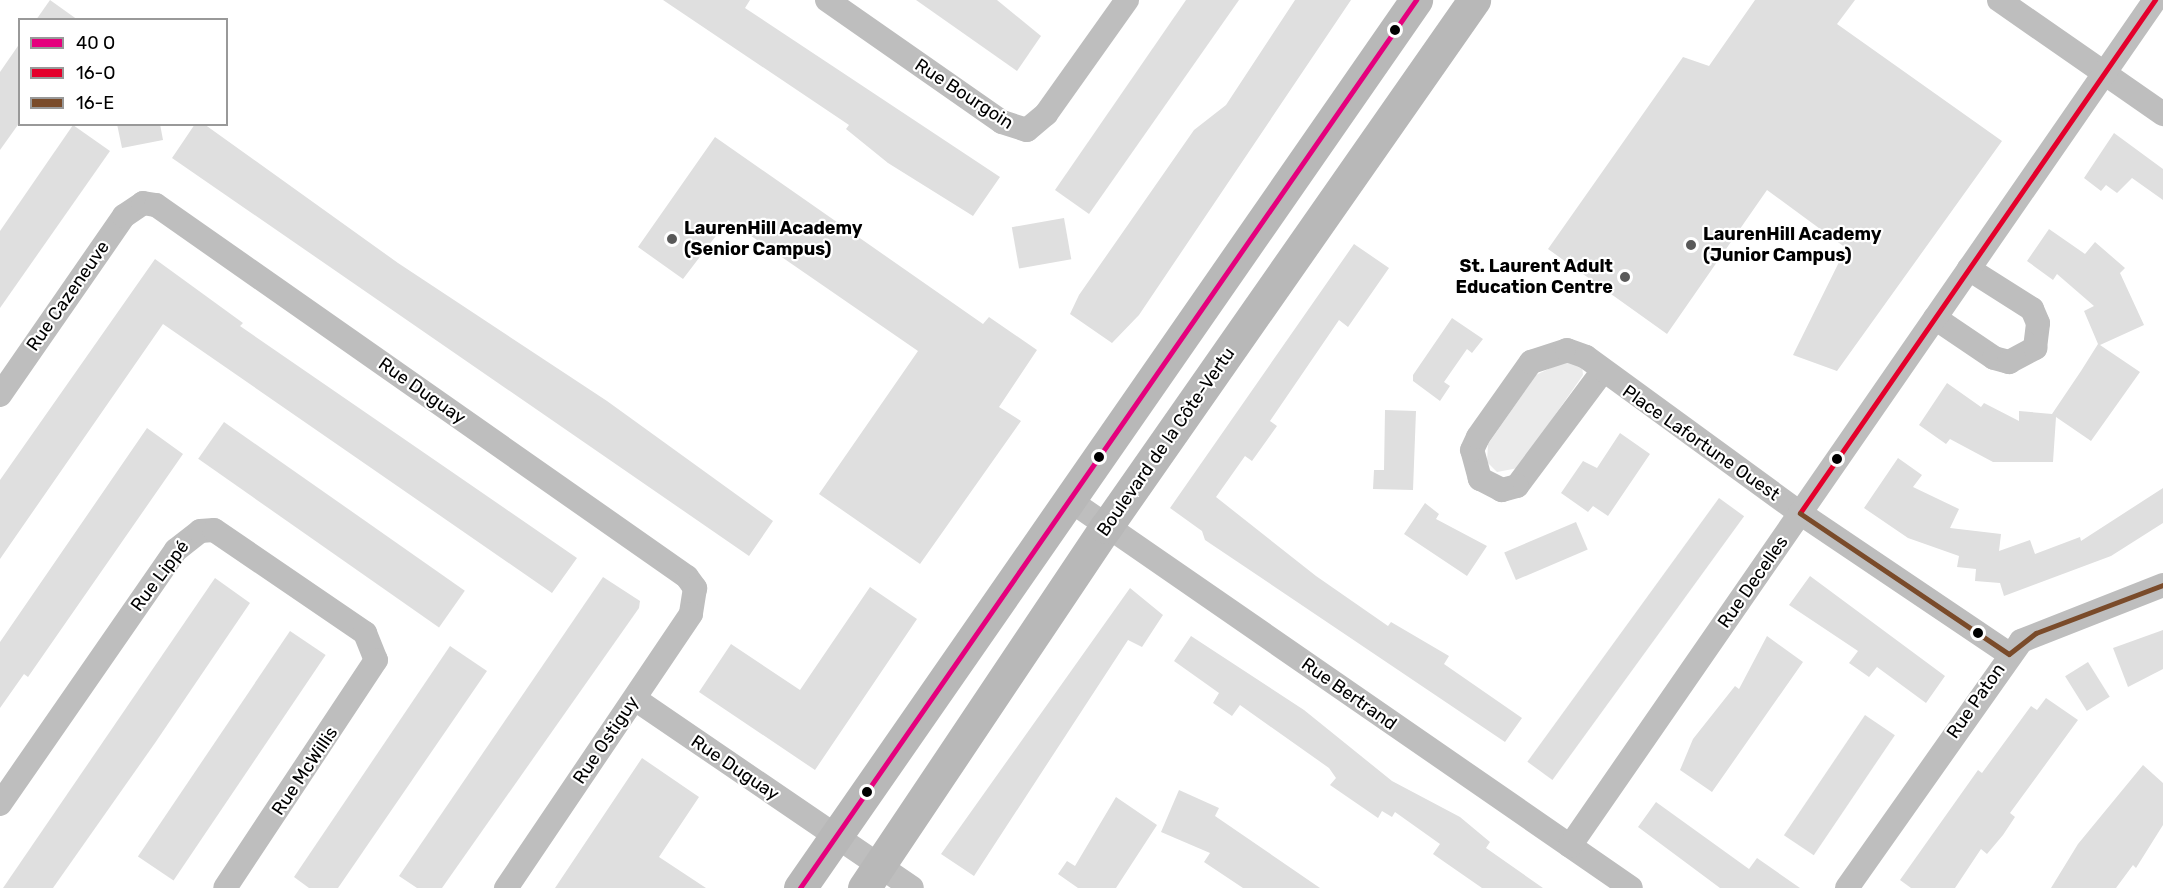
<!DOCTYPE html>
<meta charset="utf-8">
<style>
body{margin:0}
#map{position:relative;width:2163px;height:888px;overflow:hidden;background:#fff;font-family:Rubik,sans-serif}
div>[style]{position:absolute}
.green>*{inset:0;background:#ebebeb}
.building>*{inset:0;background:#dfdfdf;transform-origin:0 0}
.minor>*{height:24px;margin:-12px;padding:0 12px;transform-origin:12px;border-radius:12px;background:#bebebe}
.secondary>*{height:33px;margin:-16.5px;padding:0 16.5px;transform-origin:16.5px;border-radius:16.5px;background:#b8b8b8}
.bus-1>*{height:4.5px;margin:-2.25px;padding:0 2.25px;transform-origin:2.25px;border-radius:2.25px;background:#e5007d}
.bus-2>*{height:4.5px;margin:-2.25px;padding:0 2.25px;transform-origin:2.25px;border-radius:2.25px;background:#e4002b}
.bus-3>*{height:4.5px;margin:-2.25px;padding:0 2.25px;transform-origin:2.25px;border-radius:2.25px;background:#7a4b2a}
.dots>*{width:16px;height:16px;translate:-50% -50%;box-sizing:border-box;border:3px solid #fff;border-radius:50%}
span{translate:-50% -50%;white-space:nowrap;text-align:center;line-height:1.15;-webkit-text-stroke:4.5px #fff;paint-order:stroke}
.street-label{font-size:18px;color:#000}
.poi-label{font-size:18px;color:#000;font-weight:700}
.left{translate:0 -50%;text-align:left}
.right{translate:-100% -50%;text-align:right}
.legend{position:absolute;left:18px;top:18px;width:210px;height:108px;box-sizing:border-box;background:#fff;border:2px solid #999;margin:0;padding:8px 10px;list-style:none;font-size:18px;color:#000}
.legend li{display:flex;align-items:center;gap:12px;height:30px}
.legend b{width:30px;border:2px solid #999}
</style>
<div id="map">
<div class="green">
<i style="clip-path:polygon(1565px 361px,1582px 366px,1583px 375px,1518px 468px,1497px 472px,1487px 462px,1488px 444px,1536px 375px)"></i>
</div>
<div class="building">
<i style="clip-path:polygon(50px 0,78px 20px,36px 20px)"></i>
<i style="clip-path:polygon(663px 0,750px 0,745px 8px,1000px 177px,973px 216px,888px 163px,846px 129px,849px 125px)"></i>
<i style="clip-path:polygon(916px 0,997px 0,1041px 36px,1017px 71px)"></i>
<i style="clip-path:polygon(1186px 0,1239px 0,1089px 214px,1055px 190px)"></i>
<i style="clip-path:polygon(1295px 0,1351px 0,1139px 315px,1112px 343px,1070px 314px,1079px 295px,1194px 130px,1226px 105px)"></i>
<i style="clip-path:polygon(1755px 0,1855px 0,1837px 24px,2002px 141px,1837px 371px,1793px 355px,1846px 248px,1767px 190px,1667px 334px,1548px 249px,1683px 57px,1709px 66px)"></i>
<i style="clip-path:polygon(20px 43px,20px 122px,0 150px,0 72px)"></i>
<i style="clip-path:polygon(117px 124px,160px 124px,163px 140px,122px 148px)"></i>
<i style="clip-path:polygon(195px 124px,204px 124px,398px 263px,607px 401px,773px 521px,749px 556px,172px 158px)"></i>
<i style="clip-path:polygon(73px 125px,110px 151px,0 308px,0 231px)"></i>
<i style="clip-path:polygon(2114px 133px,2163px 169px,2163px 200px,2132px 178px,2117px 193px,2106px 185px,2101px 191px,2084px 178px)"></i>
<i style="clip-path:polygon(715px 137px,983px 324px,989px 317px,1037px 350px,999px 407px,1021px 421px,920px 564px,819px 494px,918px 351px,728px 220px,683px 279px,638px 247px)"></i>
<i style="left:1064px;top:218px;width:42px;height:53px;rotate:80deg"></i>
<i style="clip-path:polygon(2049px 229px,2085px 254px,2095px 242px,2125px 268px,2120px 273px,2144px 325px,2100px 345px,2140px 372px,2091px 441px,2056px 417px,2053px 462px,1993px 462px,1950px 439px,1946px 444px,1919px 425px,1947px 383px,1981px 407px,1984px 403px,2019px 421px,2019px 411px,2052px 414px,2081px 371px,2098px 344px,2084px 311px,2094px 306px,2057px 274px,2053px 280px,2027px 261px)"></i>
<i style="clip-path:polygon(1354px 244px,1389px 268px,1348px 327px,1339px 320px,1270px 421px,1277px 426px,1252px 461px,1245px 456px,1216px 497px,1316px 576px,1388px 626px,1391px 622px,1449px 656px,1444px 664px,1522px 718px,1505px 742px,1205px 540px,1202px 531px,1170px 508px)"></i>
<i style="clip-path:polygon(155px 259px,243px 323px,240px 326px,577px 558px,552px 593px,163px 324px,0 559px,0 480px)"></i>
<i style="clip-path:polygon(1452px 318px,1483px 339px,1472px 353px,1467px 349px,1444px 382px,1450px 386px,1440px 401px,1413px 381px,1413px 375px)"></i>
<i style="clip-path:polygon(1385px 410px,1416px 411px,1413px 490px,1373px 489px,1374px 470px,1384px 470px)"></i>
<i style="left:224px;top:422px;width:294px;height:45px;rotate:35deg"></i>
<i style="clip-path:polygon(147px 428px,183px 454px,28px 677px,24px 674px,0 708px,0 642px)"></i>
<i style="clip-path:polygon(1620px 433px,1650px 454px,1608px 516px,1593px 506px,1588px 512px,1561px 493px,1583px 461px,1597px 468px)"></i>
<i style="clip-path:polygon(1898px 458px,1922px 475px,1913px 487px,1959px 509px,1950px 528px,2001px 534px,1999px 551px,2030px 540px,2035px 554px,2080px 537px,2081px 541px,2163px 488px,2163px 523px,2111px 556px,2004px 596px,2000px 583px,1975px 581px,1976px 569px,1957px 567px,1959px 556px,1908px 538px,1864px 508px)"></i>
<i style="left:1719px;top:498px;width:31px;height:326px;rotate:36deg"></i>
<i style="clip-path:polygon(1425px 503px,1439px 514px,1436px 519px,1487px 546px,1467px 576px,1404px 534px)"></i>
<i style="left:1576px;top:522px;width:30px;height:78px;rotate:67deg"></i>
<i style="clip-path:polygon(1810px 576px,1945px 676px,1926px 703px,1877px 667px,1869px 677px,1849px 663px,1858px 651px,1789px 605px)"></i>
<i style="clip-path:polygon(603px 577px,640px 601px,639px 608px,442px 888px,417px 888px,399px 876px)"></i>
<i style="clip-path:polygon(215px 578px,250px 603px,155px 743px,53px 888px,3px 888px)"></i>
<i style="clip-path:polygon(870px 587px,917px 619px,815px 770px,699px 692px,731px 644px,800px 690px)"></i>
<i style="clip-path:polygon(1130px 588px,1163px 615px,1142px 647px,1128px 640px,974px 876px,941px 854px)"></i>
<i style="clip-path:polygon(2163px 630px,2163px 669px,2128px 687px,2113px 648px)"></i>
<i style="left:290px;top:631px;width:43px;height:272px;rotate:34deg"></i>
<i style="clip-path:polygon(1191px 636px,1304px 710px,1392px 781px,1460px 817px,1490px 842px,1486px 848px,1543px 888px,1482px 888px,1433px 854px,1440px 844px,1395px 812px,1392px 817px,1382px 811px,1378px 818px,1330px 785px,1336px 778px,1329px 768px,1240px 705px,1232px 716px,1213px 703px,1219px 693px,1174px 661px)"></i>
<i style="clip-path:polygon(1767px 636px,1803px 662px,1712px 792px,1680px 770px,1693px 739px,1735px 686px,1739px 689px)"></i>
<i style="clip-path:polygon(450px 646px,487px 671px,338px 888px,309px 888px,294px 877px)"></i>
<i style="left:2088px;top:662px;width:41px;height:27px;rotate:58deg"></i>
<i style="clip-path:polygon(2046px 698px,2078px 720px,2010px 813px,2015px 817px,2003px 835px,1987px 854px,1981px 849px,1955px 888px,1911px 888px,1900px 880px,1978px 770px,1982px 773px,2031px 706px,2037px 710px)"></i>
<i style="left:1865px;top:715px;width:36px;height:145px;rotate:34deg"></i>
<i style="clip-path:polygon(642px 758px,699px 797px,659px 857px,706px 888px,555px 888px)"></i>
<i style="clip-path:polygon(2143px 765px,2163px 783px,2163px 825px,2136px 868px,2133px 865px,2116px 888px,2051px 888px,2078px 844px)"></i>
<i style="clip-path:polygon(1179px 790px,1219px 808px,1215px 816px,1320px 888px,1243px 888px,1204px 862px,1210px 853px,1161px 832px)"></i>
<i style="clip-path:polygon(1116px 797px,1157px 825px,1116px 888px,1078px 888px,1058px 874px,1067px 861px,1075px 866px)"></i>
<i style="clip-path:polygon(1656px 802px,1749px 869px,1757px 858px,1800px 888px,1720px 888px,1638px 827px)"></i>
</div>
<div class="minor">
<i style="left:827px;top:0;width:213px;rotate:34.9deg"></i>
<i style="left:1002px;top:122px;width:26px;rotate:18deg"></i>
<i style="left:1027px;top:130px;width:25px;rotate:-40deg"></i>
<i style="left:1046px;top:114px;width:140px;rotate:-54.6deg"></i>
<i style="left:1999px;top:0;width:200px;rotate:34.8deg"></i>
<i style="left:1935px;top:318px;width:71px;rotate:34.1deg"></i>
<i style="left:1994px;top:358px;width:16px;rotate:15deg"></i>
<i style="left:2009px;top:362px;width:30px;rotate:-28deg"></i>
<i style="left:2035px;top:348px;width:25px;rotate:-83deg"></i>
<i style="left:2038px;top:323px;width:15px;rotate:-113deg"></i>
<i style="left:2032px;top:309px;width:75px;rotate:-147.6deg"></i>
<i style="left:1602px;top:372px;width:142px;rotate:126.7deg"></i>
<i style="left:1517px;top:486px;width:16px;rotate:165deg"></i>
<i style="left:1502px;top:490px;width:25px;rotate:-153deg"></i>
<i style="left:1480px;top:479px;width:30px;rotate:-105deg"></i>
<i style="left:1472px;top:450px;width:14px;rotate:-65deg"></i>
<i style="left:1478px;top:437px;width:92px;rotate:-54.8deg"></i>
<i style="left:1531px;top:362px;width:38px;rotate:-18deg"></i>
<i style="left:1567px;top:350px;width:20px;rotate:20deg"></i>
<i style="left:1586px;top:357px;width:265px;rotate:36.1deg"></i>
<i style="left:1800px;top:513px;width:252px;rotate:34deg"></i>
<i style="left:0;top:395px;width:218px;rotate:-55.3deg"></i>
<i style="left:124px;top:216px;width:23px;rotate:-34deg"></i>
<i style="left:143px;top:203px;width:13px;rotate:9deg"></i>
<i style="left:156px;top:205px;width:648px;rotate:35.01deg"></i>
<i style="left:687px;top:577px;width:14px;rotate:54deg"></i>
<i style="left:695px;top:588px;width:26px;rotate:99deg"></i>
<i style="left:691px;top:614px;width:331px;rotate:124deg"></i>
<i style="left:1068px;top:499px;width:684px;rotate:34.64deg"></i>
<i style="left:635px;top:699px;width:335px;rotate:34.3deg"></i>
<i style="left:0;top:804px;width:309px;rotate:-55.3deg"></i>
<i style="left:176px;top:550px;width:31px;rotate:-38deg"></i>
<i style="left:200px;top:531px;width:14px;rotate:-4deg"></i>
<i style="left:214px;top:530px;width:183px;rotate:34.3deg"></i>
<i style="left:365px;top:633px;width:29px;rotate:68deg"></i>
<i style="left:376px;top:660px;width:273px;rotate:123.5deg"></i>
<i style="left:1570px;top:846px;width:1029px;rotate:-55.34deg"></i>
<i style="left:1847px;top:888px;width:302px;rotate:-54.8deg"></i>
<i style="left:2021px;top:641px;width:153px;rotate:-21.5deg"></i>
</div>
<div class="secondary">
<i style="left:800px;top:888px;width:1081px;rotate:-55.25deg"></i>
<i style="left:864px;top:888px;width:435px;rotate:-56.2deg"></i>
<i style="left:1106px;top:527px;width:643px;rotate:-55.07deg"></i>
</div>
<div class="bus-1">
<i style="left:800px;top:888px;width:1081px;rotate:-55.25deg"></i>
</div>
<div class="bus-2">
<i style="left:1800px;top:513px;width:624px;rotate:-55.32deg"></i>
</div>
<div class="bus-3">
<i style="left:1800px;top:513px;width:252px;rotate:34deg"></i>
<i style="left:2009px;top:654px;width:34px;rotate:-38deg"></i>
<i style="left:2036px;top:633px;width:136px;rotate:-20.7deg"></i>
</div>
<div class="dots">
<i style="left:1395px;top:30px;background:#000"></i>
<i style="left:672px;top:239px;background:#595959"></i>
<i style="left:1691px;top:245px;background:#595959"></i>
<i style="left:1625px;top:277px;background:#595959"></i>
<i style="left:1099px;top:457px;background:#000"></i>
<i style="left:1837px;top:459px;background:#000"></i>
<i style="left:1978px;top:633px;background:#000"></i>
<i style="left:867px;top:792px;background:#000"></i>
</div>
<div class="street-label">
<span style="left:964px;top:94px;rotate:33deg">Rue Bourgoin</span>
<span style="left:68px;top:296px;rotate:-55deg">Rue Cazeneuve</span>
<span style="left:422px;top:391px;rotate:35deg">Rue Duguay</span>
<span style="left:1166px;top:442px;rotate:-55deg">Boulevard de la Côte-Vertu</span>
<span style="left:1701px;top:443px;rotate:35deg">Place Lafortune Ouest</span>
<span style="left:160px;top:576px;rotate:-53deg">Rue Lippé</span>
<span style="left:1753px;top:582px;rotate:-55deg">Rue Decelles</span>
<span style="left:1349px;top:694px;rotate:35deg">Rue Bertrand</span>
<span style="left:1976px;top:701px;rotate:-55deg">Rue Paton</span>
<span style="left:606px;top:740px;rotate:-56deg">Rue Ostiguy</span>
<span style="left:735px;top:768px;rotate:34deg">Rue Duguay</span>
<span style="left:305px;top:771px;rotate:-56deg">Rue McWillis</span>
</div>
<div class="poi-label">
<span class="left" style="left:684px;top:239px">LaurenHill Academy<br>(Senior Campus)</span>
<span class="left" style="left:1703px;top:245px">LaurenHill Academy<br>(Junior Campus)</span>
<span class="right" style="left:1613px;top:277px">St. Laurent Adult<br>Education Centre</span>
</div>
<ul class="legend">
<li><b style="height:8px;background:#e5007d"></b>40 O</li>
<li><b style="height:8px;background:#e4002b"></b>16-O</li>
<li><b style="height:8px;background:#7a4b2a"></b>16-E</li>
</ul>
</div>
